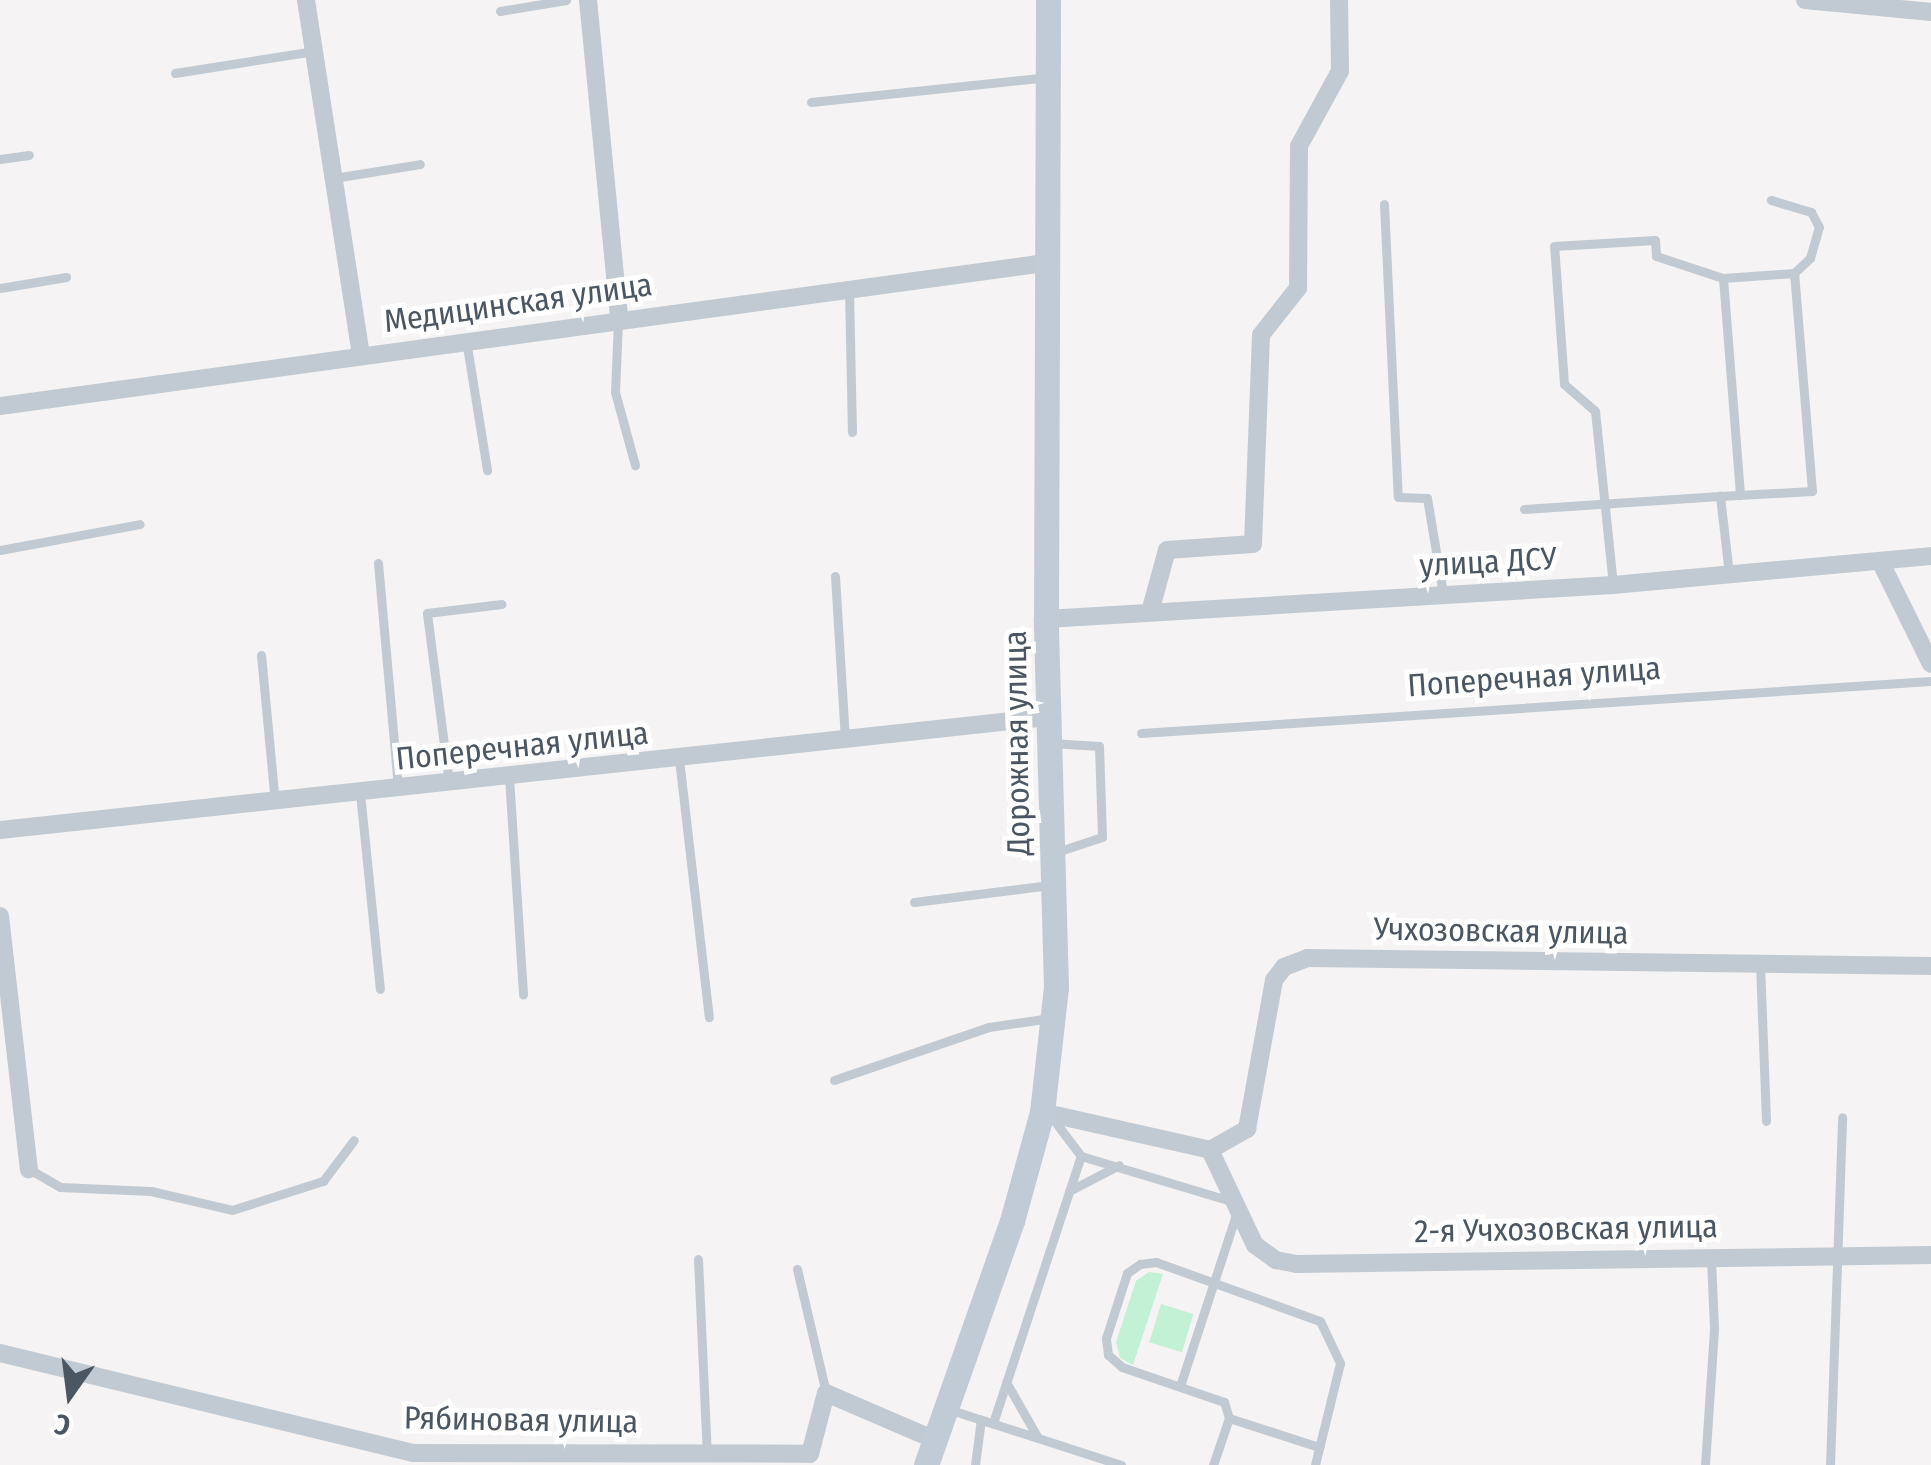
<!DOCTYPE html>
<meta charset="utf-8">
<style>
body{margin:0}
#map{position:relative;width:1931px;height:1465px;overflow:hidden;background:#f5f3f3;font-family:"Fira Sans Condensed",sans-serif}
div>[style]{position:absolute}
.green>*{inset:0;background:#c3f1d5;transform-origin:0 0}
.lane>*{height:9px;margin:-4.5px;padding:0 4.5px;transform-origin:4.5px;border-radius:4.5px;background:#c1cad2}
.street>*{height:18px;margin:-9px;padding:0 9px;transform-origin:9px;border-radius:9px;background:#c1cad2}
.secondary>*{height:25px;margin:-12.5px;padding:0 12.5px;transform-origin:12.5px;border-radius:12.5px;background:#c1cbd6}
span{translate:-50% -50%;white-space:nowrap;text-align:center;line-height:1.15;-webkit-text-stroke:10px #fff;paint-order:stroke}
.street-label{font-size:32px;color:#4a5661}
.north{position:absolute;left:20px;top:1345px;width:100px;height:100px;-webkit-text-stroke:8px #fff;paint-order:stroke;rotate:194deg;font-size:28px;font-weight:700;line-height:40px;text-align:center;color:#4a5661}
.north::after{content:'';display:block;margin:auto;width:35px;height:45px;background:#4a5661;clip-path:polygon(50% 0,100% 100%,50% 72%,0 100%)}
</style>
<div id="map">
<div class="green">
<i style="clip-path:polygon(1149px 1272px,1163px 1274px,1133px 1365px,1120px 1358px,1116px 1342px,1136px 1281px)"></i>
<i style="left:1161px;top:1304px;width:34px;height:40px;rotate:17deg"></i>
</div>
<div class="lane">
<i style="left:500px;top:11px;width:67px;rotate:-9.5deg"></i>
<i style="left:175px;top:73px;width:141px;rotate:-9deg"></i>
<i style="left:811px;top:102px;width:237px;rotate:-6deg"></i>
<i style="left:0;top:159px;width:29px;rotate:-8deg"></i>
<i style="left:334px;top:178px;width:87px;rotate:-9.2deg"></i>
<i style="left:1384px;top:204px;width:293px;rotate:87.3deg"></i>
<i style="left:1398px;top:497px;width:29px;rotate:2deg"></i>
<i style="left:1427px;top:498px;width:97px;rotate:80.5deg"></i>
<i style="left:1723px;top:278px;width:218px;rotate:85.5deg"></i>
<i style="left:0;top:288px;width:67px;rotate:-9.5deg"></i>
<i style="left:849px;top:290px;width:142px;rotate:88.8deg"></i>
<i style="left:618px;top:321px;width:71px;rotate:92.4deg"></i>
<i style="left:615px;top:392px;width:76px;rotate:74.7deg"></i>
<i style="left:466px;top:340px;width:132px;rotate:80.8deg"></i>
<i style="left:1524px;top:509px;width:196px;rotate:-3.8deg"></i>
<i style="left:0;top:550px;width:142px;rotate:-10.5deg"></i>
<i style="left:378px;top:563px;width:227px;rotate:84.9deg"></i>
<i style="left:1729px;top:574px;width:79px;rotate:-96.6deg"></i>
<i style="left:1720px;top:496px;width:92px;rotate:-3.1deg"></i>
<i style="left:1812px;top:491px;width:219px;rotate:-94.7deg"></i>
<i style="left:835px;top:576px;width:162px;rotate:86.5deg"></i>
<i style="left:1613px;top:585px;width:175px;rotate:-95.9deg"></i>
<i style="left:1595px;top:411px;width:41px;rotate:-138.9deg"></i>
<i style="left:1564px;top:384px;width:138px;rotate:-94.1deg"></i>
<i style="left:1554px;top:246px;width:101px;rotate:-3.4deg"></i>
<i style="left:1655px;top:240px;width:16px;rotate:86deg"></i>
<i style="left:1656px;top:256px;width:71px;rotate:18.2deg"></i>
<i style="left:1723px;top:278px;width:71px;rotate:-4deg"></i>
<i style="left:1794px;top:273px;width:22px;rotate:-43deg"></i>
<i style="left:1810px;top:258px;width:32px;rotate:-74deg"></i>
<i style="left:1819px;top:227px;width:17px;rotate:-118deg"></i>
<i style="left:1811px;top:212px;width:42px;rotate:-163.3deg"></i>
<i style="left:261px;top:655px;width:148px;rotate:84.6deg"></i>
<i style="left:1141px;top:733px;width:792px;rotate:-3.77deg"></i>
<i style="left:1051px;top:743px;width:48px;rotate:3.6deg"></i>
<i style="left:1099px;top:746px;width:91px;rotate:88.1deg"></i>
<i style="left:1102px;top:837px;width:51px;rotate:161.6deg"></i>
<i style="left:679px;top:759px;width:260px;rotate:83.4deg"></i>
<i style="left:509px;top:777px;width:218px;rotate:86.3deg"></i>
<i style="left:449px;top:783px;width:171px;rotate:-97.4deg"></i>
<i style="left:427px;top:613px;width:75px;rotate:-6.9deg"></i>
<i style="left:360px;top:793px;width:197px;rotate:84.2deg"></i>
<i style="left:914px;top:902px;width:137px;rotate:-7.1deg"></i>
<i style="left:1760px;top:964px;width:157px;rotate:87.8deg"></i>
<i style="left:834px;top:1080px;width:164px;rotate:-18.9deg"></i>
<i style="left:989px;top:1027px;width:62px;rotate:-8.4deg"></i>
<i style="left:1050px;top:1115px;width:51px;rotate:52.9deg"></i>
<i style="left:29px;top:1169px;width:36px;rotate:30deg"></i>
<i style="left:60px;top:1187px;width:91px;rotate:2.5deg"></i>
<i style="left:151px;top:1191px;width:83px;rotate:13.2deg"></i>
<i style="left:232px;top:1210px;width:96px;rotate:-17.7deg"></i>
<i style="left:323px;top:1181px;width:51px;rotate:-52.9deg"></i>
<i style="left:1069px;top:1191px;width:56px;rotate:-27.5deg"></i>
<i style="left:698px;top:1259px;width:195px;rotate:87.4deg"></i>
<i style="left:797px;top:1269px;width:127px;rotate:76.8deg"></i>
<i style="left:1006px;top:1382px;width:64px;rotate:60.3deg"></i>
<i style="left:1180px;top:1386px;width:183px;rotate:-71.9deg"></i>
<i style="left:948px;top:1409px;width:182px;rotate:17.9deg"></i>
<i style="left:1229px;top:1418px;width:95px;rotate:17.9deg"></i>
<i style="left:993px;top:1423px;width:281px;rotate:-71.8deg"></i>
<i style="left:1081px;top:1156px;width:160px;rotate:16.7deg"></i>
<i style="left:975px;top:1465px;width:46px;rotate:-82.6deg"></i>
<i style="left:1213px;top:1465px;width:50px;rotate:-71.2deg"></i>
<i style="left:1229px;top:1418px;width:17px;rotate:-107deg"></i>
<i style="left:1224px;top:1402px;width:108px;rotate:-161.1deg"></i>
<i style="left:1122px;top:1367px;width:18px;rotate:-139deg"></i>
<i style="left:1108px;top:1355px;width:17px;rotate:-97deg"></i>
<i style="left:1106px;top:1338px;width:68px;rotate:-72.1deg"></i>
<i style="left:1127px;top:1273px;width:16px;rotate:-35deg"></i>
<i style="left:1140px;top:1264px;width:16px;rotate:-7deg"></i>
<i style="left:1156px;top:1262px;width:174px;rotate:19.8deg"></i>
<i style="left:1320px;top:1321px;width:47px;rotate:64.5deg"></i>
<i style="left:1340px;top:1363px;width:105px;rotate:103.8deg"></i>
<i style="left:1705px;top:1465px;width:137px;rotate:-86.2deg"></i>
<i style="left:1714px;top:1328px;width:69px;rotate:-92.5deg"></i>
<i style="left:1830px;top:1465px;width:348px;rotate:-88deg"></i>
</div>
<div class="street">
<i style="left:306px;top:0;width:359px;rotate:81.2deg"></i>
<i style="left:588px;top:0;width:320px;rotate:84.4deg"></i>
<i style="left:1805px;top:0;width:127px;rotate:5.4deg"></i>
<i style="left:0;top:406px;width:1055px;rotate:-7.79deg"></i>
<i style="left:1882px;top:565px;width:110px;rotate:63.7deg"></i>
<i style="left:1150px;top:612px;width:64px;rotate:-74.7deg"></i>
<i style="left:1167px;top:550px;width:86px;rotate:-4deg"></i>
<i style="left:1253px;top:544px;width:209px;rotate:-87.8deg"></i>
<i style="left:1261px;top:335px;width:60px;rotate:-51.8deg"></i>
<i style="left:1298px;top:288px;width:142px;rotate:-89.6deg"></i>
<i style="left:1299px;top:146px;width:85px;rotate:-61.3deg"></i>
<i style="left:1340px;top:71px;width:71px;rotate:-90.8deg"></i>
<i style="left:1046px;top:619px;width:568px;rotate:-3.43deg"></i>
<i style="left:1613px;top:585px;width:319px;rotate:-5.2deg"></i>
<i style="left:0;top:830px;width:1055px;rotate:-6.15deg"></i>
<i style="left:0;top:916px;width:255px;rotate:83.5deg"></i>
<i style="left:1042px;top:1112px;width:172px;rotate:12.7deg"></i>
<i style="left:1210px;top:1150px;width:105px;rotate:64.7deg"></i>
<i style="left:1255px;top:1245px;width:26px;rotate:36deg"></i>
<i style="left:1276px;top:1260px;width:21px;rotate:11deg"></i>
<i style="left:1297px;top:1264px;width:634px;rotate:-0.81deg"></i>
<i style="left:1210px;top:1150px;width:43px;rotate:-29.6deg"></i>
<i style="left:1247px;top:1129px;width:151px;rotate:-79.7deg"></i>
<i style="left:1274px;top:980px;width:16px;rotate:-52deg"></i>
<i style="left:1284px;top:967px;width:25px;rotate:-21deg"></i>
<i style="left:1307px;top:958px;width:624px;rotate:0.73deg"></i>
<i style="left:0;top:1353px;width:425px;rotate:13.6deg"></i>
<i style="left:413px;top:1453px;width:397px;rotate:0.1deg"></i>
<i style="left:810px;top:1454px;width:63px;rotate:-75.3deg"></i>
<i style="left:826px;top:1393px;width:119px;rotate:23.3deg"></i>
</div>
<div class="secondary">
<i style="left:926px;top:1465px;width:259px;rotate:-70.6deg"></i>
<i style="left:1012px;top:1221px;width:113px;rotate:-74.6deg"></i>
<i style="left:1042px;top:1112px;width:126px;rotate:-83.6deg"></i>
<i style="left:1056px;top:987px;width:368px;rotate:-91.6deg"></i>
<i style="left:1046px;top:619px;width:619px;rotate:-89.81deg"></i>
</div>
<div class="street-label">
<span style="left:518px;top:303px;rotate:-8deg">Медицинская улица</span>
<span style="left:1488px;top:562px;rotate:-3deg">улица ДСУ</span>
<span style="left:1534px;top:677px;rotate:-4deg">Поперечная улица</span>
<span style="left:1017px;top:743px;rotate:-91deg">Дорожная улица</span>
<span style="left:522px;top:746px;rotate:-6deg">Поперечная улица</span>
<span style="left:1501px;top:931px;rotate:1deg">Учхозовская улица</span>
<span style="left:1566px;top:1229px;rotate:-1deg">2-я Учхозовская улица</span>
<span style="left:521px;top:1420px;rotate:1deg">Рябиновая улица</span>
</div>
<div class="north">С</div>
</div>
